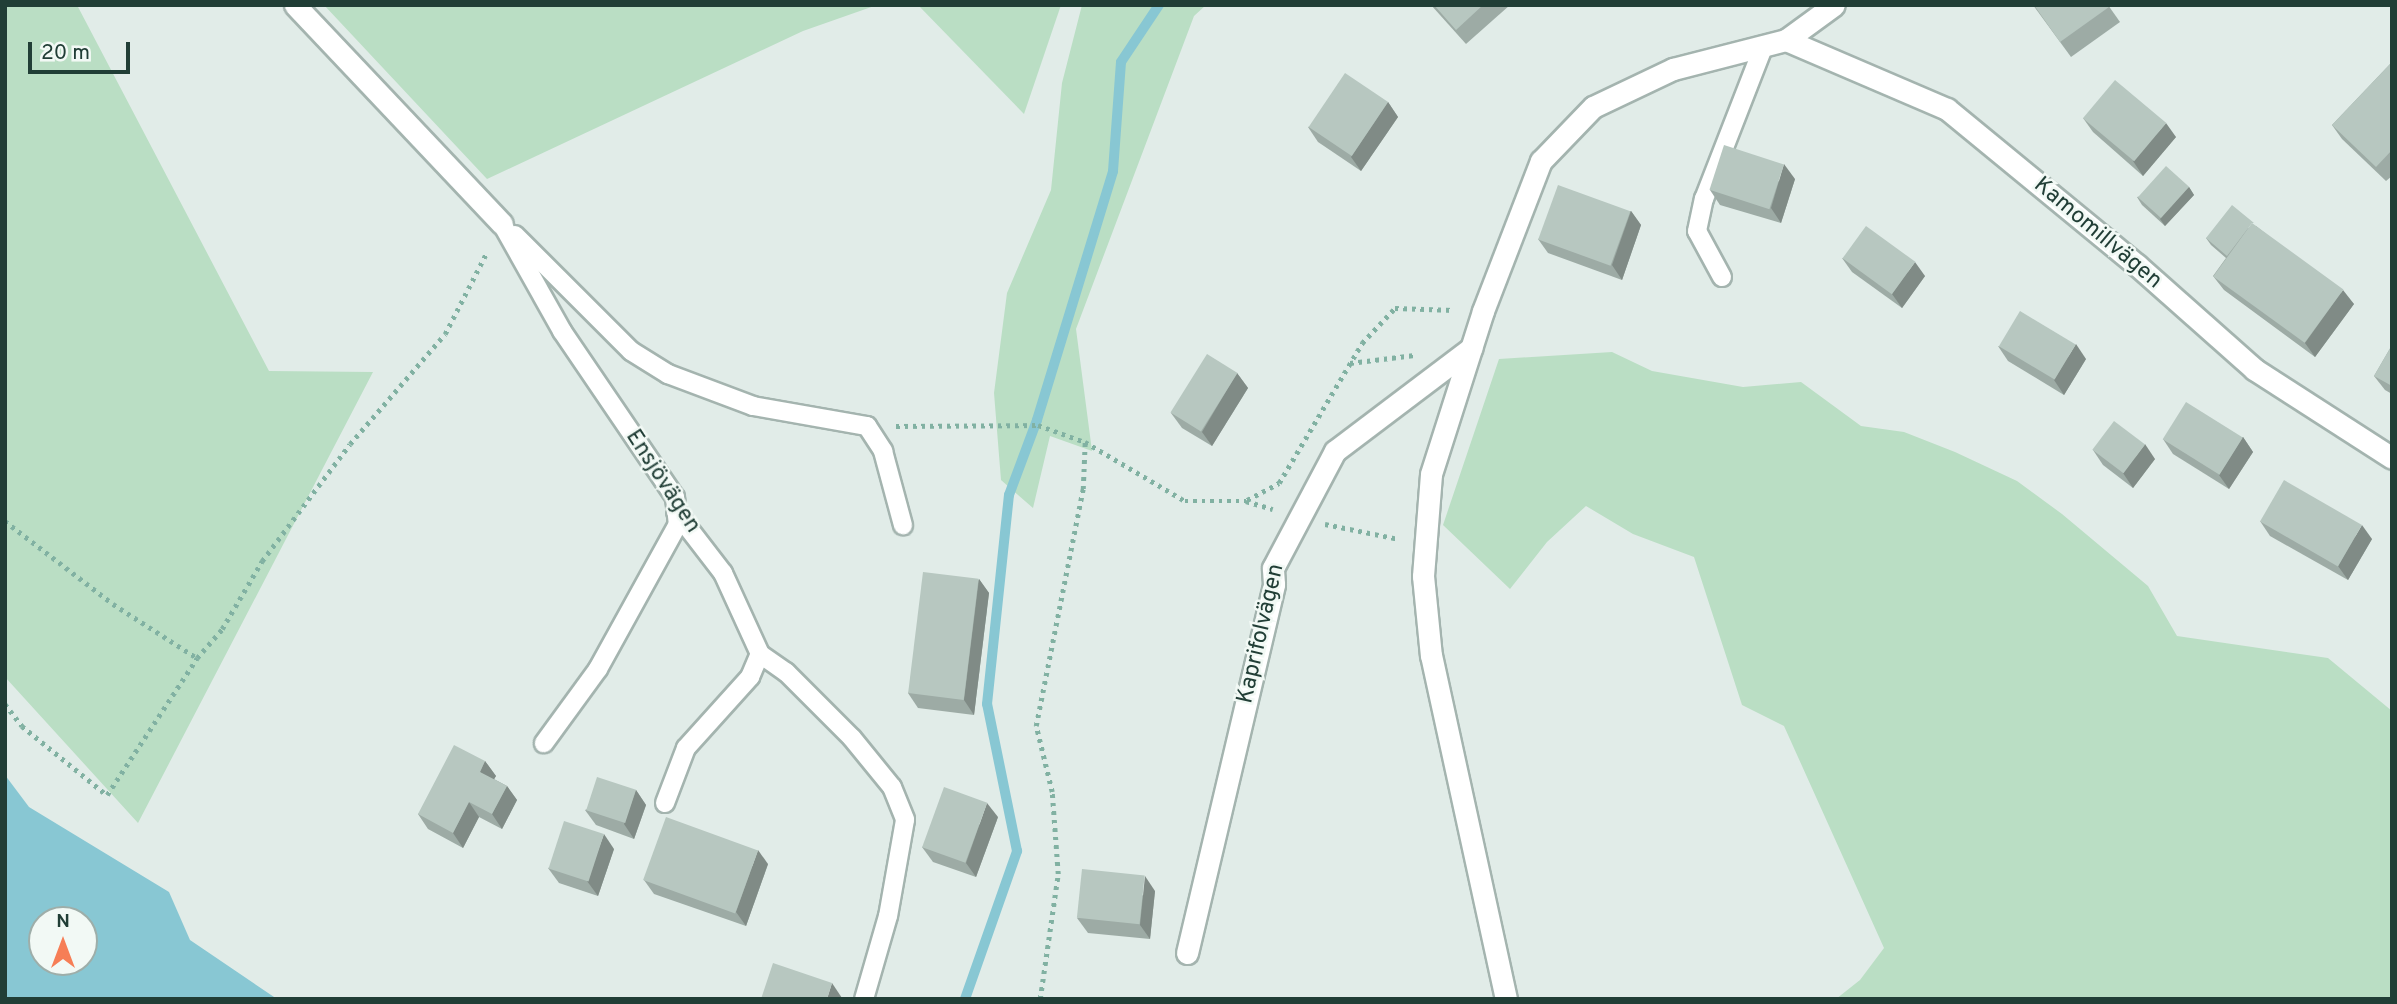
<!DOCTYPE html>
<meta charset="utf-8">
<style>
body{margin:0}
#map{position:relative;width:2397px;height:1004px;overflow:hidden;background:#e1ece8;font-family:Overpass,sans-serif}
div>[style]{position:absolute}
.green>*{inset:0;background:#badec4}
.water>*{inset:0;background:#88c7d3}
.stream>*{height:10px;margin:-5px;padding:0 5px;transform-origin:5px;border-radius:5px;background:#88c7d3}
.path>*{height:4.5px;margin-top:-2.25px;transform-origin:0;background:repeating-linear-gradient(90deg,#81b1a2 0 3.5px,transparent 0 8.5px)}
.roads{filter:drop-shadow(2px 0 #a4b4af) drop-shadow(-2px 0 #a4b4af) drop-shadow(0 2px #a4b4af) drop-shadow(0 -2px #a4b4af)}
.lane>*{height:18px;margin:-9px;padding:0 9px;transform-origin:9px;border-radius:9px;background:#fff}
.street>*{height:21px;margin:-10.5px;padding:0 10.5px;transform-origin:10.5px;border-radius:10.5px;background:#fff}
.wall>*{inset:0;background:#9daba5}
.shaded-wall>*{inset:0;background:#808b86}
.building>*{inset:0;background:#b7c7c0;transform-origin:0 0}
span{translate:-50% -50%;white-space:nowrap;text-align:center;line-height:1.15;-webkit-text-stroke:5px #f2f9f5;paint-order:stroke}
.street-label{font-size:23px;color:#213e36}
.frame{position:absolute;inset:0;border:7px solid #213e36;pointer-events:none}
.north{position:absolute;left:28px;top:906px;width:70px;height:70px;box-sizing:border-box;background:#f2f9f5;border:2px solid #9eaea9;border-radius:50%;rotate:0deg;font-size:19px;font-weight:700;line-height:28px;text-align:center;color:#213e36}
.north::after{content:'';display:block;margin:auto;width:24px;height:32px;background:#f67e56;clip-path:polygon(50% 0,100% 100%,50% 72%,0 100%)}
.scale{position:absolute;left:28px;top:42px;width:102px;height:32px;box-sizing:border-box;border:4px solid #213e36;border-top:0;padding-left:9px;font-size:21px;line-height:24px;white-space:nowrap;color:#213e36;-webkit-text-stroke:5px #f2f9f5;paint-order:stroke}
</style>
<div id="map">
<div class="green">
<i style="clip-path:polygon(5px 5px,77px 5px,269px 371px,373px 372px,138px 823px,5px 677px)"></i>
<i style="clip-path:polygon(324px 5px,877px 5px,803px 31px,487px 179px)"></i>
<i style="clip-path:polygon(918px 5px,1061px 5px,1024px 114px)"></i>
<i style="clip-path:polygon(1082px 5px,1206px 5px,1194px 16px,1076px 329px,1092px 451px,1050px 436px,1033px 508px,1001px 480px,994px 393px,1007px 293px,1051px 190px,1062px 83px)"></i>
<i style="clip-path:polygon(1612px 352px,1652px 371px,1743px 387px,1801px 382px,1861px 426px,1904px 432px,1955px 452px,2017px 481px,2062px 514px,2148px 586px,2177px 636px,2328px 658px,2392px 711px,2392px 999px,1836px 999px,1860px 980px,1884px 948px,1784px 726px,1742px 705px,1694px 557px,1633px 534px,1586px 506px,1547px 542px,1510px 589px,1443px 525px,1499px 359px)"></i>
</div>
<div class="water">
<i style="clip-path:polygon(evenodd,5px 775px,29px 807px,169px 892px,190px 940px,277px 999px,5px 999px,5px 775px,42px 920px,84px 920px,84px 962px,42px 962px,42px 920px)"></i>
</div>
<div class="stream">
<i style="left:965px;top:999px;width:157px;rotate:-70.6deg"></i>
<i style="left:1017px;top:851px;width:150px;rotate:-101.5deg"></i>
<i style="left:987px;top:704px;width:210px;rotate:-84deg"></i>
<i style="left:1009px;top:495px;width:80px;rotate:-69.5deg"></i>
<i style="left:1037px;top:420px;width:260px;rotate:-73deg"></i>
<i style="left:1113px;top:171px;width:109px;rotate:-85.8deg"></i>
<i style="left:1121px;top:62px;width:69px;rotate:-56.3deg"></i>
</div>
<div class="path">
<i style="left:1350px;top:363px;width:65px;rotate:-7deg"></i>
<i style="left:896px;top:426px;width:142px;rotate:-0.4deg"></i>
<i style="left:1038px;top:425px;width:50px;rotate:19.9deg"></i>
<i style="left:1085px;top:442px;width:116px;rotate:30.5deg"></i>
<i style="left:1185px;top:501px;width:61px"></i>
<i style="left:1246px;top:501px;width:28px;rotate:17deg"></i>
<i style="left:1247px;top:500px;width:36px;rotate:-28deg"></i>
<i style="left:1279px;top:483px;width:163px;rotate:-59.3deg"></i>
<i style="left:1362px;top:343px;width:48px;rotate:-46.7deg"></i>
<i style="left:1395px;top:308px;width:59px;rotate:1.9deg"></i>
<i style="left:5px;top:521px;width:136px;rotate:37.5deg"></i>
<i style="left:113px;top:604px;width:100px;rotate:32.7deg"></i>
<i style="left:1325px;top:524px;width:76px;rotate:11.5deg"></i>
<i style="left:5px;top:704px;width:28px;rotate:52deg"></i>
<i style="left:22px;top:726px;width:109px;rotate:39.1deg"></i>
<i style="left:107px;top:795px;width:164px;rotate:-56.7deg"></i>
<i style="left:197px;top:658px;width:38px;rotate:-49deg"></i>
<i style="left:222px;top:629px;width:79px;rotate:-59.5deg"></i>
<i style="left:262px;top:561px;width:146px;rotate:-53.1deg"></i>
<i style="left:350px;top:444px;width:145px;rotate:-49.2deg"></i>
<i style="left:445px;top:334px;width:92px;rotate:-62.9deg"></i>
<i style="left:1040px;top:999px;width:126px;rotate:-81.8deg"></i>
<i style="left:1058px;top:874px;width:82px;rotate:-94.2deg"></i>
<i style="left:1052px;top:792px;width:68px;rotate:-103.6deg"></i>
<i style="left:1036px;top:726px;width:242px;rotate:-78.8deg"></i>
<i style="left:1083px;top:489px;width:47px;rotate:-87.6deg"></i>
</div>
<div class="roads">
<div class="lane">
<i style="left:502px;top:224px;width:123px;rotate:60.7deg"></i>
<i style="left:562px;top:331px;width:201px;rotate:55.8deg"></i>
<i style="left:675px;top:497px;width:27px;rotate:84deg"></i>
<i style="left:678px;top:524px;width:166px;rotate:118.9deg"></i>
<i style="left:598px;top:669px;width:92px;rotate:126.1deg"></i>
<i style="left:515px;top:235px;width:164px;rotate:45deg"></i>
<i style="left:631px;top:351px;width:44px;rotate:31.9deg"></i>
<i style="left:668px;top:374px;width:91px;rotate:20.6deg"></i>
<i style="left:753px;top:406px;width:116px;rotate:10deg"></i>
<i style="left:867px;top:426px;width:30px;rotate:57deg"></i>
<i style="left:883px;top:451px;width:77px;rotate:74.9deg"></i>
<i style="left:1722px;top:277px;width:52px;rotate:-118.5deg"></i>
<i style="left:1697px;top:231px;width:33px;rotate:-78deg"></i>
<i style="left:1704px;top:199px;width:165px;rotate:-68.7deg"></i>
<i style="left:676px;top:512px;width:77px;rotate:52.4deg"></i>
<i style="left:723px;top:573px;width:89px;rotate:65.4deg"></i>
<i style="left:760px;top:654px;width:32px;rotate:35deg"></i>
<i style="left:786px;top:672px;width:93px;rotate:45deg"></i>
<i style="left:852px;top:738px;width:63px;rotate:50.8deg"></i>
<i style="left:892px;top:787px;width:35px;rotate:68deg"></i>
<i style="left:905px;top:820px;width:97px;rotate:100deg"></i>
<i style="left:888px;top:916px;width:86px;rotate:106.1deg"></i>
<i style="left:665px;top:803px;width:59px;rotate:-69.1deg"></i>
<i style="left:686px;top:748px;width:96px;rotate:-48deg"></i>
<i style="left:750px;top:677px;width:25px;rotate:-67deg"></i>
</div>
<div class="street">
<i style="left:295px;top:5px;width:301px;rotate:46.6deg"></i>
<i style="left:1786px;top:40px;width:175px;rotate:23.2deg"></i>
<i style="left:1947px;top:109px;width:246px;rotate:39.4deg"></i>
<i style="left:2137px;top:265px;width:157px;rotate:41.6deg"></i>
<i style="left:2254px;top:369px;width:164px;rotate:32.8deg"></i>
<i style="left:1187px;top:953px;width:379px;rotate:-76.7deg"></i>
<i style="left:1274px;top:584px;width:16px;rotate:-94deg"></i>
<i style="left:1273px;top:568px;width:132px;rotate:-62.1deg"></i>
<i style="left:1335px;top:451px;width:171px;rotate:-37.1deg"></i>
<i style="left:1506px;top:999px;width:351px;rotate:-102.3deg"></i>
<i style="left:1431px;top:656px;width:80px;rotate:-95.7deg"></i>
<i style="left:1423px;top:576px;width:102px;rotate:-85.5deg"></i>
<i style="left:1431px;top:474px;width:171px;rotate:-72.3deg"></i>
<i style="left:1483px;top:311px;width:161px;rotate:-68.9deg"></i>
<i style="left:1541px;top:161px;width:75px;rotate:-46.1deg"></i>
<i style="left:1593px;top:107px;width:89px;rotate:-25.4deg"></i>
<i style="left:1673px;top:69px;width:117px;rotate:-14.4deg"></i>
<i style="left:1786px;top:40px;width:59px;rotate:-36.1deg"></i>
</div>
</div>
<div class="wall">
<i style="clip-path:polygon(1431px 5px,1510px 5px,1466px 44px)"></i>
<i style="clip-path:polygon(2033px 5px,2108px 5px,2120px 22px,2071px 57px)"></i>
<i style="clip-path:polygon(2392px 62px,2392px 176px,2386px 181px,2342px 139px,2332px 125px)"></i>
<i style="clip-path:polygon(1388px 102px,1398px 117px,1361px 171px,1318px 142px,1308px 127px)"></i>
<i style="clip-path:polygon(2083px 118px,2176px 137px,2143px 176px,2093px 132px)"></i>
<i style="clip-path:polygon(1795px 179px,1781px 223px,1720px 205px,1710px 190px)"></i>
<i style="clip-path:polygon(2189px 187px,2194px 195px,2165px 226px,2142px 205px,2137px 197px)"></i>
<i style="clip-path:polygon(1631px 211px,1641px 225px,1622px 280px,1548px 253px,1538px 239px)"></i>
<i style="clip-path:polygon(2256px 226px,2354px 304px,2315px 357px,2224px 290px,2213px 276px,2226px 258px,2211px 245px,2206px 238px)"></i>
<i style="clip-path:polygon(1842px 258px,1925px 276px,1902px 308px,1852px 272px)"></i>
<i style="clip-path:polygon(2392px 345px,2392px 394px,2385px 390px,2374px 376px)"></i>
<i style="clip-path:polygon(1998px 346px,2086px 359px,2064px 395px,2008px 361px)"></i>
<i style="clip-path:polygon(1237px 373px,1248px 388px,1212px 446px,1182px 428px,1171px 413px)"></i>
<i style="clip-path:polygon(2243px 437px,2253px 452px,2229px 489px,2173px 454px,2163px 439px)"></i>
<i style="clip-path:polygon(2093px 450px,2155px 459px,2133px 488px,2103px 465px)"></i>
<i style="clip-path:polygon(2260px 521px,2372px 539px,2348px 580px,2270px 536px)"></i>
<i style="clip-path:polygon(979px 579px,989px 593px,974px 715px,918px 708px,908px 693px)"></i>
<i style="clip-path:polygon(485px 761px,496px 776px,494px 779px,507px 786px,517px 800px,502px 829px,479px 817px,463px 848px,428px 829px,418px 814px)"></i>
<i style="clip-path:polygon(636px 790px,646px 805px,634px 839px,596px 825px,585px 810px)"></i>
<i style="clip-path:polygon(998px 817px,976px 877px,933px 862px,922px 847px)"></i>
<i style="clip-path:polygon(614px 849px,598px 896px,559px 883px,548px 868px)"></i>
<i style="clip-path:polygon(768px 864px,746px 926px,654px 894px,644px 880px)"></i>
<i style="clip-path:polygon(1155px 891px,1150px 939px,1088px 933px,1077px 918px)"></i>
</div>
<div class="shaded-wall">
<i style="clip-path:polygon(1388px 102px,1398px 117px,1361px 171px,1351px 157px)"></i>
<i style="clip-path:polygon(2166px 123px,2176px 137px,2143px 176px,2133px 161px)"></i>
<i style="clip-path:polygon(1784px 164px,1795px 179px,1781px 223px,1771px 208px)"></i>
<i style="clip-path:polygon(2189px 187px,2194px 195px,2165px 226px,2160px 219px)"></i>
<i style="clip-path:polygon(1631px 211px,1641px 225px,1622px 280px,1612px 265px)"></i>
<i style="clip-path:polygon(1915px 262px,1925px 276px,1902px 308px,1892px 294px)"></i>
<i style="clip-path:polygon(2343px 290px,2354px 304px,2315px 357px,2305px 343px)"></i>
<i style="clip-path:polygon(2076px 344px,2086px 359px,2064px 395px,2054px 380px)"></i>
<i style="clip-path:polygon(1237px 373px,1248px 388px,1212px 446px,1202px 432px)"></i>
<i style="clip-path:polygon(2243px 437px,2253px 452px,2229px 489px,2219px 475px)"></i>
<i style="clip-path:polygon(2145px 444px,2155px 459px,2133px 488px,2123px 473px)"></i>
<i style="clip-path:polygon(2362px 525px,2372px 539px,2348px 580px,2338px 566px)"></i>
<i style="clip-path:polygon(979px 579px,989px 593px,974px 715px,964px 700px)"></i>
<i style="clip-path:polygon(485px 761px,496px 776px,490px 786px,480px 772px)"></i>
<i style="clip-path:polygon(507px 786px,517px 800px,502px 829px,492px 814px)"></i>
<i style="clip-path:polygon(636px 790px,646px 805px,634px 839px,624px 824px)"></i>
<i style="clip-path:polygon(469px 802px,479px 817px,463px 848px,453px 833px)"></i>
<i style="clip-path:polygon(987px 803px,998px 817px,976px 877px,966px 863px)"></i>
<i style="clip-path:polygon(604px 834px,614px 849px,598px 896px,587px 881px)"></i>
<i style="clip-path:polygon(758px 850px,768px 864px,746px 926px,736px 912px)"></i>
<i style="clip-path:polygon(1145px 876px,1155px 891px,1150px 939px,1140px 925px)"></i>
<i style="clip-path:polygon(832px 983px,842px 998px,842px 999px,827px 999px)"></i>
</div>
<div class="building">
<i style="clip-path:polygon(1434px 5px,1483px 5px,1456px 30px)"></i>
<i style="clip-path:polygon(2034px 5px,2108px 5px,2109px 7px,2060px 42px)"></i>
<i style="clip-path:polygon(2392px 62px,2392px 150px,2376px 167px,2332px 125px)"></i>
<i style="left:1345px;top:73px;width:52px;height:65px;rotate:34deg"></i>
<i style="left:2115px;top:80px;width:67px;height:50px;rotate:40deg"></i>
<i style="left:1724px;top:145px;width:63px;height:47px;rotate:18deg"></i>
<i style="left:2166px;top:166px;width:31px;height:42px;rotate:42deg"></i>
<i style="left:1558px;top:185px;width:77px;height:58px;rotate:20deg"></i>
<i style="clip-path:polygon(2232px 205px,2254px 223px,2252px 223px,2227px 256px,2206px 238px)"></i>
<i style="left:2252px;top:223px;width:113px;height:66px;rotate:36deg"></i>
<i style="left:1866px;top:226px;width:61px;height:40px;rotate:36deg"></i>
<i style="left:2020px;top:311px;width:65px;height:41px;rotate:31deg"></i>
<i style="clip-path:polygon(2392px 345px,2392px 386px,2374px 376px)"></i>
<i style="left:1207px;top:354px;width:36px;height:69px;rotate:32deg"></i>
<i style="left:2186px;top:402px;width:67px;height:44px;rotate:32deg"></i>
<i style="left:2114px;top:421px;width:39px;height:36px;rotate:37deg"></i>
<i style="left:2284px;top:480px;width:90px;height:48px;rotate:30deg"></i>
<i style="left:923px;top:572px;width:56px;height:122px;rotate:7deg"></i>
<i style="clip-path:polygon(454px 745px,485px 761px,480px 772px,507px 786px,492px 814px,469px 802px,453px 833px,418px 814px)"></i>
<i style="left:597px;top:777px;width:41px;height:35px;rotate:18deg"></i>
<i style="left:944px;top:787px;width:46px;height:64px;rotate:20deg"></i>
<i style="left:666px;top:817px;width:98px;height:67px;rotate:20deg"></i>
<i style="left:564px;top:821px;width:42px;height:50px;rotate:18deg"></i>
<i style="left:1082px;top:869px;width:63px;height:49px;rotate:6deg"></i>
<i style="clip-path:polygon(773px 963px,832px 983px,827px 999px,761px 999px)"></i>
</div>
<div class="street-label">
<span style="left:2097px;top:234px;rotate:40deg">Kamomillvägen</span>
<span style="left:662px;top:482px;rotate:57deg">Ensjövägen</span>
<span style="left:1262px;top:634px;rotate:-77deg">Kaprifolvägen</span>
</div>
<div class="frame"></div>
<div class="north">N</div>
<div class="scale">20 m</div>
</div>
